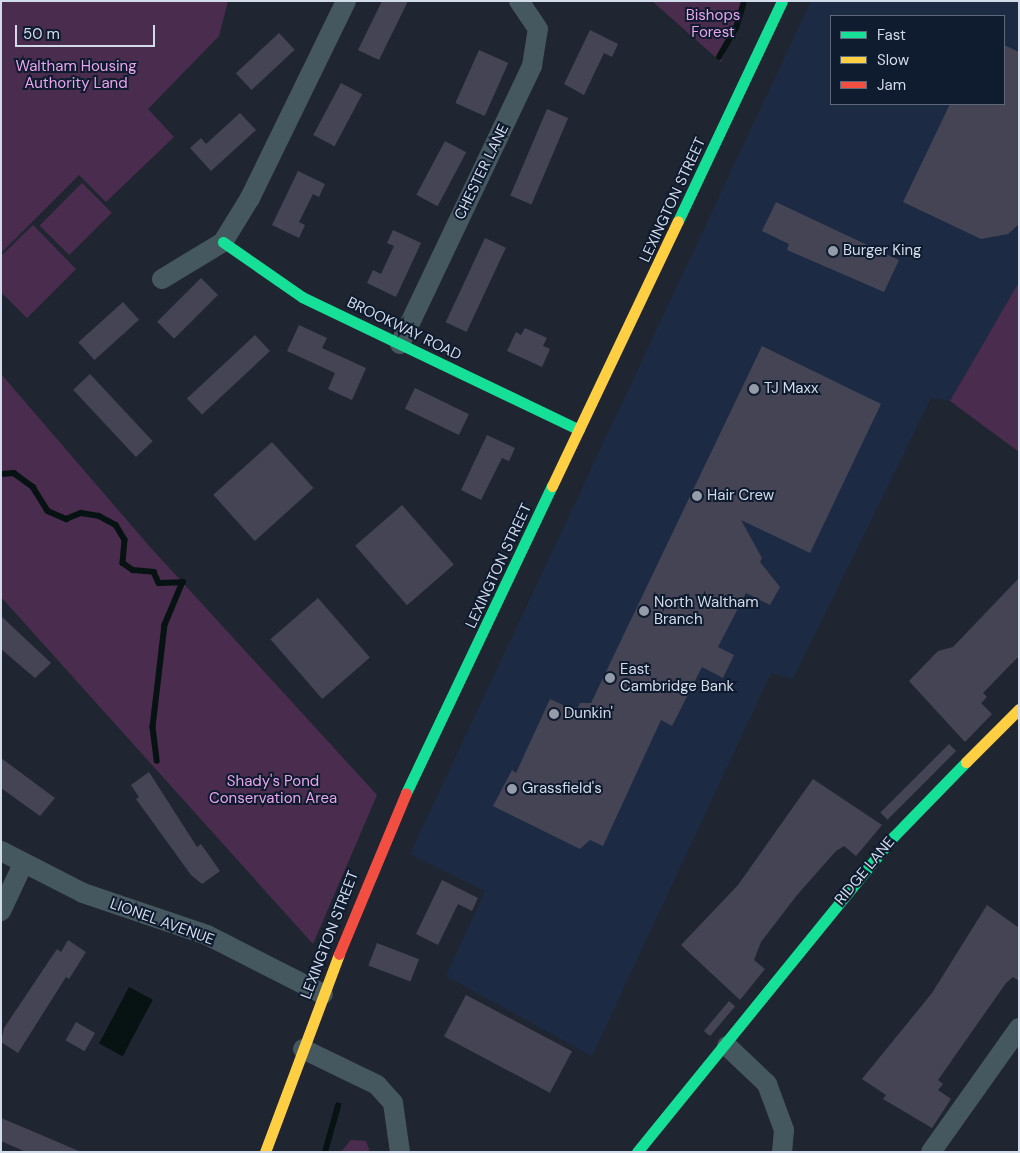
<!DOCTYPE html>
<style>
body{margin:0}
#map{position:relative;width:1020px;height:1153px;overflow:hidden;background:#202631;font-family:"DM Sans",sans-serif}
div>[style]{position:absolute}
.built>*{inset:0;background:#1c2b43}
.green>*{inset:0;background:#4a2c4e;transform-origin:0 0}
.water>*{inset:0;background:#071213;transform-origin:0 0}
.stream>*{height:5.5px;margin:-2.75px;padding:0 2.75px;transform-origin:2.75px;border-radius:2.75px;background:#071213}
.building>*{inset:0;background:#445;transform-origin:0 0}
.street>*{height:20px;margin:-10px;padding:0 10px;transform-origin:10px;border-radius:10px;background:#46585f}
.fast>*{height:11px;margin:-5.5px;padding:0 5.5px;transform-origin:5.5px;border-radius:5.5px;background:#16e098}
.slow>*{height:11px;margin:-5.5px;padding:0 5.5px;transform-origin:5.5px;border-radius:5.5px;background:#ffcf43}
.jam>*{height:11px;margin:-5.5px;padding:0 5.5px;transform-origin:5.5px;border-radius:5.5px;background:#f24e42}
.dots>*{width:14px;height:14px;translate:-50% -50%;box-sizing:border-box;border:2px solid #0f1b2f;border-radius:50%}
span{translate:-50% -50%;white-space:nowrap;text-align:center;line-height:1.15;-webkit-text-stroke:4px #0f1b2f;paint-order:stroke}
.park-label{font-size:15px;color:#eaa4ec}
.street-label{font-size:15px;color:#d2dbe9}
.poi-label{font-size:15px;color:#d2dbe9}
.left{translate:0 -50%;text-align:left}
.frame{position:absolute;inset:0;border:2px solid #d2dbe9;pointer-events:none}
.legend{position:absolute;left:830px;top:15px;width:175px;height:90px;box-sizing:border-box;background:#0f1b2f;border:1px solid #5d6879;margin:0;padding:6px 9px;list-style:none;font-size:15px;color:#d2dbe9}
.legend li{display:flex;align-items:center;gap:10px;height:25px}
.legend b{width:25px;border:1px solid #5d6879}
.scale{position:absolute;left:15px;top:25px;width:140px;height:22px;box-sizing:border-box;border:2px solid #d2dbe9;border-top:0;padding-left:6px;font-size:15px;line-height:18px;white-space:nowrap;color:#d2dbe9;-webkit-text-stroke:4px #0f1b2f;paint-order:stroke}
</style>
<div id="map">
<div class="built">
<i style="clip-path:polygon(evenodd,811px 1px,1019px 1px,1019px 282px,950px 401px,931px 398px,793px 679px,771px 673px,592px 1056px,446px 976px,485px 891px,410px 854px,811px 1px,831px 16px,1004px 16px,1004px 104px,831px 104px,831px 16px)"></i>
</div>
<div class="green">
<i style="clip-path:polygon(1px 1px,228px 1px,219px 36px,148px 109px,174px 137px,106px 202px,79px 175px,1px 253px)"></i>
<i style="clip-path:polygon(652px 1px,748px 1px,721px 62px)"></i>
<i style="left:82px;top:183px;width:42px;height:60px;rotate:45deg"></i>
<i style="clip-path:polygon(33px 225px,76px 269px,27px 318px,1px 292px,1px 256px)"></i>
<i style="clip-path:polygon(1019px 282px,1019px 452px,950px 401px)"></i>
<i style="clip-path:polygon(1px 374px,150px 547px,377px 795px,313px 944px,1px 597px)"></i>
<i style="clip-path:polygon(351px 1140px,366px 1141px,370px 1152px,341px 1152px)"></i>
</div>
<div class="water">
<i style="left:129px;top:987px;width:27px;height:64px;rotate:28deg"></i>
</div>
<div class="stream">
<i style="left:719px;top:57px;width:34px;rotate:-60deg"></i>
<i style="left:736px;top:28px;width:28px;rotate:-73deg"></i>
<i style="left:1px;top:474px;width:13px;rotate:-4deg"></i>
<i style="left:14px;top:473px;width:24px;rotate:36deg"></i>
<i style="left:33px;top:487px;width:28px;rotate:58deg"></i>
<i style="left:48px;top:511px;width:20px;rotate:24deg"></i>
<i style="left:66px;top:519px;width:16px;rotate:-22deg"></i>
<i style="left:81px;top:513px;width:18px;rotate:9deg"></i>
<i style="left:99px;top:516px;width:19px;rotate:28deg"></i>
<i style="left:116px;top:525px;width:17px;rotate:59deg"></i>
<i style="left:125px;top:540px;width:23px;rotate:95deg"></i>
<i style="left:123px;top:563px;width:12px;rotate:35deg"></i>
<i style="left:133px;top:570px;width:21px;rotate:5deg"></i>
<i style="left:154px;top:572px;width:12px;rotate:66deg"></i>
<i style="left:159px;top:583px;width:24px;rotate:-2deg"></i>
<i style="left:183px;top:582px;width:47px;rotate:112.7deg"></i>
<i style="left:165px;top:625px;width:103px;rotate:96.7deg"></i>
<i style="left:153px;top:727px;width:34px;rotate:83deg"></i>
<i style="left:325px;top:1152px;width:48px;rotate:-74.2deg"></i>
</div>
<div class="building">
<i style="clip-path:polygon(382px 1px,408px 1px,379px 60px,358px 50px)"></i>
<i style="clip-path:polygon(590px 30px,618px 44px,612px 57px,604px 53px,584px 95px,564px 84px)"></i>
<i style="left:279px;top:33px;width:23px;height:59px;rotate:47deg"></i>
<i style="clip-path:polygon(1004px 45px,1019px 52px,1019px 224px,1008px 234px,981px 239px,903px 202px,950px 104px,1004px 104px)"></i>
<i style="left:479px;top:50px;width:32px;height:58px;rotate:24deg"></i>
<i style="left:341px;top:83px;width:24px;height:59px;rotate:28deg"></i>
<i style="left:547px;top:109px;width:23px;height:94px;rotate:23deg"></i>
<i style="clip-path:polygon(240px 113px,256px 130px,211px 171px,190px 148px,201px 138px,206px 144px)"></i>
<i style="left:445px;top:141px;width:24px;height:61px;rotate:28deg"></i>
<i style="clip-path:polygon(298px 171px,325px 184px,319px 197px,313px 194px,299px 222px,305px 225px,299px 238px,272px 225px)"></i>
<i style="clip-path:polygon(776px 202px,899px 260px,884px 292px,787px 250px,789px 244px,762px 231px)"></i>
<i style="clip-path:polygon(393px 230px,421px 243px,396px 297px,367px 283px,373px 270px,381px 274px,394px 246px,387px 243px)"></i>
<i style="left:485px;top:238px;width:23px;height:93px;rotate:25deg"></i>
<i style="left:201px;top:278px;width:24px;height:62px;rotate:45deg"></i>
<i style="left:123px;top:302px;width:24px;height:60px;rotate:48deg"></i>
<i style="clip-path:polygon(299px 325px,327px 338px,322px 348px,366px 368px,352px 400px,328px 389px,335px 373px,287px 351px)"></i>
<i style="clip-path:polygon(525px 328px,547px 338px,543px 346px,550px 349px,542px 367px,507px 351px,516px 332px,521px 335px)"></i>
<i style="left:255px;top:335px;width:22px;height:93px;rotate:47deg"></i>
<i style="clip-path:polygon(762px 346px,881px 404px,810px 553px,741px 520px,762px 558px,760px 562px,780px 587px,770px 605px,746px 593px,718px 647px,734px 655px,723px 678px,702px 667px,672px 726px,661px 720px,603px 846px,590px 840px,580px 849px,493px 806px,512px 770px,516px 773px,550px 699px,576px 711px,580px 703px,591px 703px)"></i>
<i style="left:90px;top:374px;width:92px;height:23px;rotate:47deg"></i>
<i style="left:415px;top:388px;width:60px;height:23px;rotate:26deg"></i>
<i style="clip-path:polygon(487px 435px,515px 448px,509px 461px,502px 458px,481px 500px,461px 490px)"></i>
<i style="left:272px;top:442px;width:62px;height:79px;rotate:48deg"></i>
<i style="left:402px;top:505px;width:79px;height:62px;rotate:49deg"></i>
<i style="clip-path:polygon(1019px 578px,1019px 656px,983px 693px,987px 697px,981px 703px,992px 714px,965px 742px,909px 681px,938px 651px,953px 647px)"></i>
<i style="left:318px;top:598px;width:79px;height:63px;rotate:49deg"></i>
<i style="clip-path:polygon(1px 616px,51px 663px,35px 678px,1px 649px)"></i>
<i style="left:949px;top:744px;width:10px;height:97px;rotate:45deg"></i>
<i style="clip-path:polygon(1px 758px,55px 798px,40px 816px,1px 788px)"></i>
<i style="clip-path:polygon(149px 772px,197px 847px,201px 844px,220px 871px,202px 884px,191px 875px,136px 799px,139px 797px,131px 785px)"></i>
<i style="clip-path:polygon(813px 779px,882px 825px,856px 856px,844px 846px,836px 851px,797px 895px,761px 942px,754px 960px,765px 969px,740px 1000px,681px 945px,738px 885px)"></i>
<i style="clip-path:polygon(442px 880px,478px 898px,472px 911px,458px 904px,438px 945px,416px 934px)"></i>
<i style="clip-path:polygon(987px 905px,1019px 928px,1019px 981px,1013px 977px,1006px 983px,938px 1080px,943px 1084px,938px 1090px,951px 1099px,932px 1128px,883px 1099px,886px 1095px,862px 1079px,932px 993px)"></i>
<i style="clip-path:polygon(68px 940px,86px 952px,69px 979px,66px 977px,18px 1053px,1px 1042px,4px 1028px,57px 949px,61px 952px)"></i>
<i style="left:377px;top:943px;width:45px;height:24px;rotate:21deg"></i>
<i style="left:466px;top:995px;width:120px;height:47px;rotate:28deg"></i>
<i style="left:729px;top:1001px;width:8px;height:39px;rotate:40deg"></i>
<i style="left:76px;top:1022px;width:22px;height:21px;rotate:30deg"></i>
<i style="clip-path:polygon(1px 1118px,32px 1131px,81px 1152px,26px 1152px,1px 1141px)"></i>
</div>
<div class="street">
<i style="left:162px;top:279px;width:71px;rotate:-31.2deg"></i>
<i style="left:223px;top:242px;width:52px;rotate:-58.5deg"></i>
<i style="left:250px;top:198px;width:219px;rotate:-64deg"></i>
<i style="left:400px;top:344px;width:308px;rotate:-64.6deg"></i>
<i style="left:532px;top:66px;width:37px;rotate:-81deg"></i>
<i style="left:538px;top:29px;width:34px;rotate:-124deg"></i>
<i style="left:1px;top:851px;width:92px;rotate:27.1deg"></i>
<i style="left:83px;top:893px;width:131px;rotate:18.7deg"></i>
<i style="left:207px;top:935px;width:130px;rotate:27deg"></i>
<i style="left:1px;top:911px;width:52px;rotate:-64.9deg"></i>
<i style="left:727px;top:1046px;width:55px;rotate:43.5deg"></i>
<i style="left:767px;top:1084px;width:49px;rotate:69.7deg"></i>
<i style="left:784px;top:1130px;width:22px;rotate:95deg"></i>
<i style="left:303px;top:1049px;width:82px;rotate:25.9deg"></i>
<i style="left:377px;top:1085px;width:24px;rotate:48deg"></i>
<i style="left:393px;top:1103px;width:49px;rotate:81.9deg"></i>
<i style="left:931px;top:1152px;width:152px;rotate:-54.6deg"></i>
</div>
<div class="fast">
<i style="left:678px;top:221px;width:243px;rotate:-64.7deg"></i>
<i style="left:223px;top:242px;width:96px;rotate:34.8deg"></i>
<i style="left:302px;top:297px;width:307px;rotate:25.6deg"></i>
<i style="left:406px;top:793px;width:340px;rotate:-64.6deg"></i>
<i style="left:637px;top:1152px;width:406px;rotate:-50.9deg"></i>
<i style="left:893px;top:837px;width:105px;rotate:-45.8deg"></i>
</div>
<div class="slow">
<i style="left:552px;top:486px;width:293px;rotate:-64.6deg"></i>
<i style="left:966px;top:762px;width:75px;rotate:-45deg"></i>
<i style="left:265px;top:1152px;width:211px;rotate:-69.5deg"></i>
</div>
<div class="jam">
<i style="left:339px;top:954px;width:174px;rotate:-67.4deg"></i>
</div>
<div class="dots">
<i style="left:833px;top:251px;background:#949ca9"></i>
<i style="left:754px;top:389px;background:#949ca9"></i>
<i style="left:697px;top:496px;background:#949ca9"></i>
<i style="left:644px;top:611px;background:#949ca9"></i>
<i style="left:610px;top:678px;background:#949ca9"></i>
<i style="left:554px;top:714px;background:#949ca9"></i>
<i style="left:512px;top:789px;background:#949ca9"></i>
</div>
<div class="park-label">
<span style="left:713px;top:24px">Bishops<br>Forest</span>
<span style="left:76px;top:75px">Waltham Housing<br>Authority Land</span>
<span style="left:273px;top:790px">Shady's Pond<br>Conservation Area</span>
</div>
<div class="street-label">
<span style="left:482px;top:172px;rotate:-64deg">CHESTER LANE</span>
<span style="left:673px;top:200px;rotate:-65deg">LEXINGTON STREET</span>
<span style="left:404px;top:329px;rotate:26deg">BROOKWAY ROAD</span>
<span style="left:499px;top:566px;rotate:-65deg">LEXINGTON STREET</span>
<span style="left:865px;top:871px;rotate:-50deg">RIDGE LANE</span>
<span style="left:162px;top:922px;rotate:20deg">LIONEL AVENUE</span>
<span style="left:330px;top:935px;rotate:-69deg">LEXINGTON STREET</span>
</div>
<div class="poi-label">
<span class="left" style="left:843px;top:251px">Burger King</span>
<span class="left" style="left:764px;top:389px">TJ Maxx</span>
<span class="left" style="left:707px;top:496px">Hair Crew</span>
<span class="left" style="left:654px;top:611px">North Waltham<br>Branch</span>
<span class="left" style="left:620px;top:678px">East<br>Cambridge Bank</span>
<span class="left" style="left:564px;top:714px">Dunkin'</span>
<span class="left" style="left:522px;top:789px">Grassfield's</span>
</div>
<div class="frame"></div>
<ul class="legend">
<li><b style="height:6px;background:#16e098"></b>Fast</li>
<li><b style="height:6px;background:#ffcf43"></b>Slow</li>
<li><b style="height:6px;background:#f24e42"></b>Jam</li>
</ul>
<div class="scale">50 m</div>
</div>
